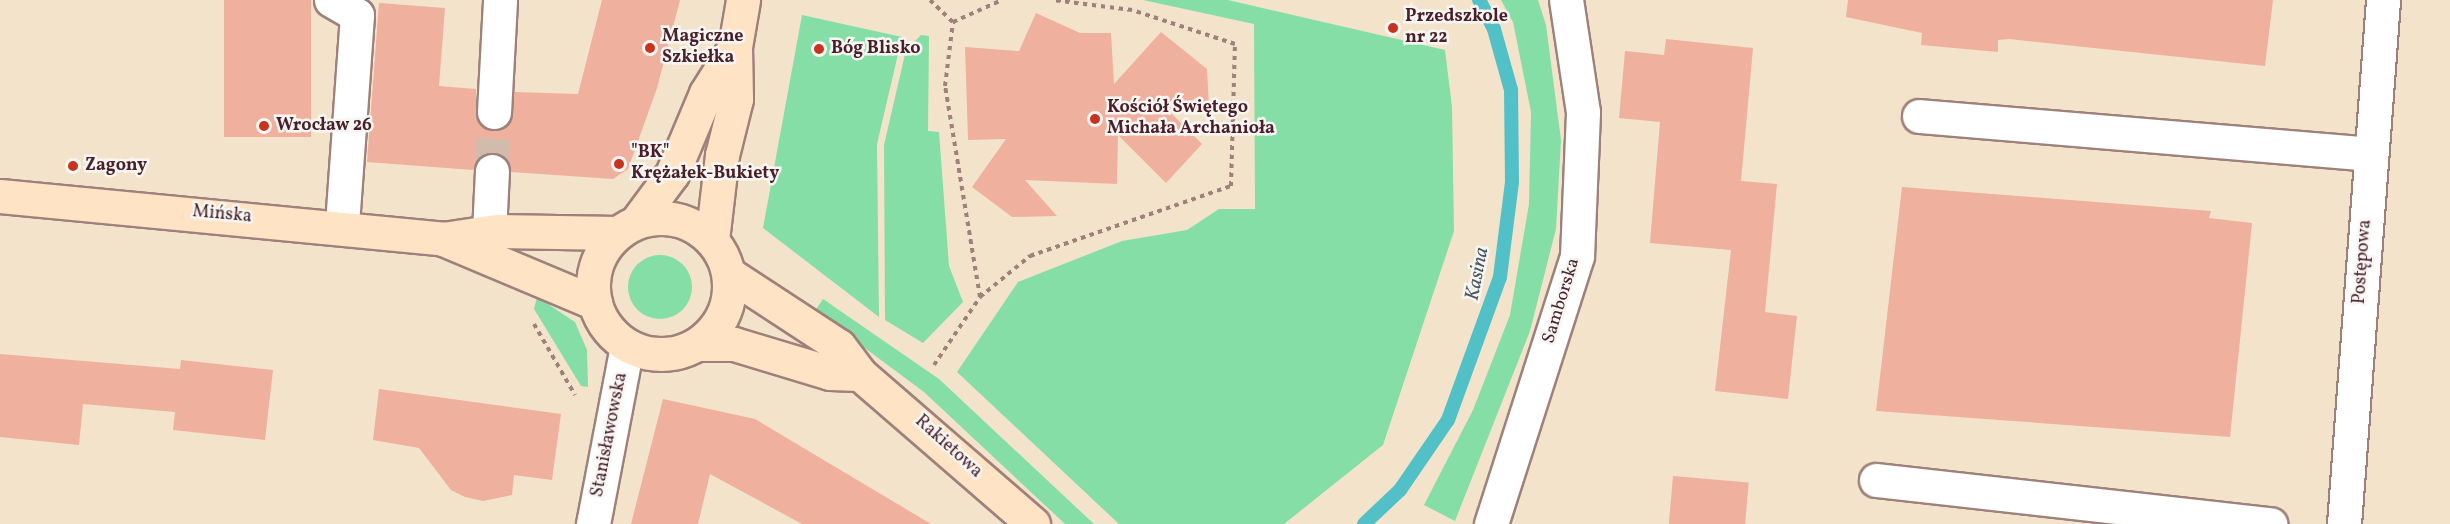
<!DOCTYPE html>
<meta charset="utf-8">
<style>
body{margin:0}
#map{position:relative;width:2450px;height:524px;overflow:hidden;background:#f3e3cb;font-family:Vollkorn,serif}
div>[style]{position:absolute}
.green>*{inset:0;background:#84dea5}
.round{border-radius:50%}
.stream>*{height:14px;margin:-7px;padding:0 7px;transform-origin:7px;border-radius:7px;background:#52c0c7}
.building>*{inset:0;background:#efb09d;transform-origin:0 0}
.street-tunnel>*{height:33px;margin-top:-16.5px;transform-origin:0;background:repeating-linear-gradient(90deg,#d1bcab 0 33px,transparent 0 49px)}
.path>*{height:4px;margin-top:-2px;transform-origin:0;background:repeating-linear-gradient(90deg,#9e817b 0 4.5px,transparent 0 9px)}
.roads{filter:drop-shadow(2px 0 #9e817b) drop-shadow(-2px 0 #9e817b) drop-shadow(0 2px #9e817b) drop-shadow(0 -2px #9e817b)}
.street>*{height:33px;margin:-16.5px;padding:0 16.5px;transform-origin:16.5px;border-radius:16.5px;background:#fff}
.secondary>*{height:33px;margin:-16.5px;padding:0 16.5px;transform-origin:16.5px;border-radius:16.5px;background:#fee4c5}
.secondary>.ring{margin:-16.5px;padding:0;box-sizing:content-box;background:none;border:33px solid #fee4c5;border-radius:50%}
.dots>*{width:16px;height:16px;translate:-50% -50%;box-sizing:border-box;border:3px solid #f6f6f2;border-radius:50%}
span{translate:-50% -50%;white-space:nowrap;text-align:center;line-height:1.15;-webkit-text-stroke:5px #f6f6f2;paint-order:stroke}
.poi-label{font-size:18px;color:#4a1f2b;font-weight:700}
.left{translate:0 -50%;text-align:left}
.street-label{font-size:18px;color:#4a1f2b}
.water-label{font-size:20px;color:#4d5762;font-style:italic}
</style>
<div id="map">
<div class="green">
<i style="clip-path:polygon(1143px 0,1228px 0,1445px 50px,1452px 107px,1454px 231px,1383px 445px,1284px 524px,1119px 524px,957px 372px,1018px 282px,1122px 241px,1187px 230px,1219px 209px,1255px 209px,1254px 24px)"></i>
<i style="clip-path:polygon(1501px 0,1538px 0,1546px 25px,1561px 140px,1556px 229px,1530px 331px,1455px 521px,1424px 505px,1473px 410px,1510px 315px,1529px 204px,1531px 112px,1513px 22px)"></i>
<i style="clip-path:polygon(802px 15px,902px 37px,877px 144px,879px 317px,763px 228px)"></i>
<i style="clip-path:polygon(921px 35px,929px 36px,928px 131px,939px 132px,949px 266px,963px 302px,923px 343px,885px 320px,884px 145px,906px 50px)"></i>
<i class="round" style="left:628px;top:255px;width:64px;height:64px"></i>
<i style="clip-path:polygon(537px 297px,575px 322px,587px 350px,588px 387px,581px 386px,534px 309px)"></i>
<i style="clip-path:polygon(823px 299px,939px 379px,1094px 524px,1065px 524px,924px 392px,815px 311px)"></i>
</div>
<div class="stream">
<i style="left:1364px;top:524px;width:50px;rotate:-43.4deg"></i>
<i style="left:1400px;top:490px;width:85px;rotate:-55.6deg"></i>
<i style="left:1448px;top:420px;width:152px;rotate:-70deg"></i>
<i style="left:1500px;top:277px;width:96px;rotate:-82.8deg"></i>
<i style="left:1512px;top:182px;width:92px;rotate:-90.6deg"></i>
<i style="left:1511px;top:90px;width:63px;rotate:-105.6deg"></i>
<i style="left:1494px;top:29px;width:33px;rotate:-117deg"></i>
</div>
<div class="building">
<i style="left:224px;top:0;width:87px;height:137px"></i>
<i style="clip-path:polygon(602px 0,680px 0,657px 88px,628px 169px,613px 179px,511px 172px,503px 156px,492px 152px,483px 155px,473px 170px,367px 162px,379px 3px,445px 8px,439px 86px,476px 89px,477px 120px,494px 131px,510px 122px,514px 92px,578px 94px)"></i>
<i style="clip-path:polygon(1848px 0,2273px 0,2265px 66px,2009px 39px,1998px 40px,1998px 52px,1921px 45px,1922px 33px,1846px 17px)"></i>
<i style="clip-path:polygon(1036px 13px,1080px 33px,1111px 33px,1114px 84px,1161px 32px,1207px 69px,1209px 106px,1166px 108px,1202px 144px,1166px 183px,1118px 135px,1117px 184px,1025px 180px,1057px 216px,1012px 217px,972px 187px,1006px 139px,968px 140px,965px 47px,1019px 51px)"></i>
<i style="clip-path:polygon(1666px 39px,1753px 48px,1741px 181px,1777px 184px,1765px 312px,1797px 316px,1788px 399px,1715px 391px,1731px 250px,1650px 243px,1660px 122px,1619px 118px,1625px 51px,1664px 55px)"></i>
<i style="clip-path:polygon(1902px 187px,2211px 211px,2209px 218px,2252px 223px,2230px 437px,1876px 411px)"></i>
<i style="clip-path:polygon(0 354px,180px 369px,181px 360px,273px 370px,265px 440px,173px 430px,175px 412px,83px 404px,79px 445px,0 437px)"></i>
<i style="clip-path:polygon(379px 389px,561px 414px,552px 480px,514px 475px,512px 495px,483px 501px,465px 497px,451px 490px,419px 448px,373px 440px)"></i>
<i style="clip-path:polygon(663px 399px,755px 419px,931px 524px,802px 524px,710px 474px,698px 524px,631px 524px)"></i>
<i style="left:1673px;top:476px;width:76px;height:48px;rotate:5deg"></i>
</div>
<div class="street-tunnel">
<i style="left:492px;top:171px;width:59px;rotate:-88.1deg"></i>
</div>
<div class="path">
<i style="left:930px;top:0;width:32px;rotate:44deg"></i>
<i style="left:980px;top:297px;width:214px;rotate:-99.4deg"></i>
<i style="left:945px;top:86px;width:64px;rotate:-82.9deg"></i>
<i style="left:953px;top:22px;width:54px;rotate:-24.2deg"></i>
<i style="left:534px;top:324px;width:82px;rotate:60deg"></i>
<i style="left:934px;top:365px;width:82px;rotate:-55.9deg"></i>
<i style="left:980px;top:297px;width:65px;rotate:-39.4deg"></i>
<i style="left:1030px;top:256px;width:213px;rotate:-19.2deg"></i>
<i style="left:1231px;top:186px;width:142px;rotate:-88.4deg"></i>
<i style="left:1235px;top:44px;width:108px;rotate:-161.7deg"></i>
<i style="left:1132px;top:10px;width:80px;rotate:-172.8deg"></i>
</div>
<div class="roads">
<div class="street">
<i style="left:331px;top:0;width:30px;rotate:30deg"></i>
<i style="left:357px;top:15px;width:212px;rotate:94.1deg"></i>
<i style="left:494px;top:112px;width:112px;rotate:-86.9deg"></i>
<i style="left:1919px;top:116px;width:453px;rotate:4.8deg"></i>
<i style="left:489px;top:232px;width:61px;rotate:-87.2deg"></i>
<i style="left:1876px;top:480px;width:397px;rotate:6.4deg"></i>
<i style="left:593px;top:524px;width:181px;rotate:-79.2deg"></i>
<i style="left:1491px;top:524px;width:281px;rotate:-72.2deg"></i>
<i style="left:1577px;top:256px;width:144px;rotate:-87.6deg"></i>
<i style="left:1583px;top:112px;width:113px;rotate:-98.6deg"></i>
<i style="left:2344px;top:524px;width:525px;rotate:-85.74deg"></i>
</div>
<div class="secondary">
<i style="left:0;top:196px;width:445px;rotate:5.5deg"></i>
<i style="left:443px;top:239px;width:55px;rotate:-8.4deg"></i>
<i style="left:497px;top:231px;width:121px;rotate:0.9deg"></i>
<i class="ring" style="left:593px;top:218px;width:103px;height:103px"></i>
<i style="left:637px;top:221px;width:59px;rotate:-53.3deg"></i>
<i style="left:672px;top:174px;width:88px;rotate:-67.2deg"></i>
<i style="left:706px;top:93px;width:54px;rotate:-57.8deg"></i>
<i style="left:443px;top:239px;width:165px;rotate:22.8deg"></i>
<i style="left:712px;top:240px;width:86px;rotate:-83.3deg"></i>
<i style="left:722px;top:155px;width:58px;rotate:-76deg"></i>
<i style="left:736px;top:99px;width:52px;rotate:-91.1deg"></i>
<i style="left:735px;top:47px;width:48px;rotate:-80.3deg"></i>
<i style="left:729px;top:274px;width:131px;rotate:33.2deg"></i>
<i style="left:839px;top:346px;width:35px;rotate:53deg"></i>
<i style="left:860px;top:374px;width:229px;rotate:40.9deg"></i>
<i style="left:699px;top:344px;width:35px"></i>
<i style="left:734px;top:344px;width:100px;rotate:16.8deg"></i>
<i style="left:830px;top:373px;width:30px;rotate:2deg"></i>
</div>
</div>
<div class="dots">
<i style="left:1393px;top:28px;background:#c8321e"></i>
<i style="left:650px;top:48px;background:#c8321e"></i>
<i style="left:819px;top:49px;background:#c8321e"></i>
<i style="left:1095px;top:119px;background:#c8321e"></i>
<i style="left:264px;top:126px;background:#c8321e"></i>
<i style="left:619px;top:164px;background:#c8321e"></i>
<i style="left:73px;top:166px;background:#c8321e"></i>
</div>
<div class="poi-label">
<span class="left" style="left:1405px;top:28px">Przedszkole<br>nr 22</span>
<span class="left" style="left:662px;top:48px">Magiczne<br>Szkiełka</span>
<span class="left" style="left:831px;top:49px">Bóg Blisko</span>
<span class="left" style="left:1107px;top:119px">Kościół Świętego<br>Michała Archanioła</span>
<span class="left" style="left:276px;top:126px">Wrocław 26</span>
<span class="left" style="left:631px;top:164px">"BK"<br>Krężałek-Bukiety</span>
<span class="left" style="left:85px;top:166px">Zagony</span>
</div>
<div class="street-label">
<span style="left:222px;top:215px;rotate:5deg">Mińska</span>
<span style="left:2363px;top:262px;rotate:-86deg">Postępowa</span>
<span style="left:1562px;top:301px;rotate:-73deg">Samborska</span>
<span style="left:610px;top:435px;rotate:-79deg">Stanisławowska</span>
<span style="left:948px;top:447px;rotate:42deg">Rakietowa</span>
</div>
<div class="water-label">
<span style="left:1478px;top:274px;rotate:-79deg">Kasina</span>
</div>
</div>
